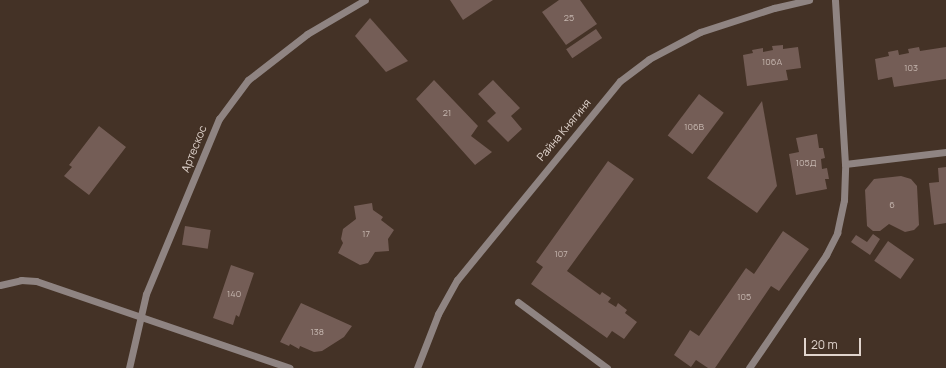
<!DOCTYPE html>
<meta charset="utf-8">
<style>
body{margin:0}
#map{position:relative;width:946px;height:368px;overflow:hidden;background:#443226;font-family:Manrope,sans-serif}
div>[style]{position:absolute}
.building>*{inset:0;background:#745d56;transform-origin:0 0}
.minor>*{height:7px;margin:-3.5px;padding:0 3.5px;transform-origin:3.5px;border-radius:3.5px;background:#8f8482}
span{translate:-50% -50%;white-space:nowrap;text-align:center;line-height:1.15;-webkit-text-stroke:3.5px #443226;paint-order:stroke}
.number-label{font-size:9px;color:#c5b6af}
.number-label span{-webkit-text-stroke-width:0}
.street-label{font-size:11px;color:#e0d4cd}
.scale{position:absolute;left:804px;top:338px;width:57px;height:18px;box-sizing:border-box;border:2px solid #e0d4cd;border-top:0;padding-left:5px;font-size:12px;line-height:14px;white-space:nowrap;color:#e0d4cd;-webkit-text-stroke:3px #443226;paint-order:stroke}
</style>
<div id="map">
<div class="building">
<i style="clip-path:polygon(450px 0,493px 0,463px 20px)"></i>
<i style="clip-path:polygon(559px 0,580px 0,597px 24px,566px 45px,542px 12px)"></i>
<i style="clip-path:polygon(370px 18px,408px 61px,386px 72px,355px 36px)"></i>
<i style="left:596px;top:29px;width:11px;height:36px;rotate:56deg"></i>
<i style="clip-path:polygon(783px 45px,783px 49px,798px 47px,801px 68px,786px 70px,788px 80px,747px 86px,743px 55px,753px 53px,752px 50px,763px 48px,763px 52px,773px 50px,772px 46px)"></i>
<i style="clip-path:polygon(919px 47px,920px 51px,946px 47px,946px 79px,894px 87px,892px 77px,878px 80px,875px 59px,889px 56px,888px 52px,898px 50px,899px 55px,909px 53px,908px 49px)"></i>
<i style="clip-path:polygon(434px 80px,478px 126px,471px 136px,492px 152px,475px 165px,416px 99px)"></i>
<i style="clip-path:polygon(493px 80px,520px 108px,511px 116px,522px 129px,508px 142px,487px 121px,496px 113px,478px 94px)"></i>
<i style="left:699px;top:94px;width:31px;height:52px;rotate:37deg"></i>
<i style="clip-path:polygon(762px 101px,777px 186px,757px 213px,707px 178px)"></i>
<i style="clip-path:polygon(99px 126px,126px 147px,89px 195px,64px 176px,72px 167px,69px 165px)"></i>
<i style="clip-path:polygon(817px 134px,819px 148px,823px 148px,825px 158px,821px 159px,822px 169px,827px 168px,829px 179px,825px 179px,827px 189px,796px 195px,789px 154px,799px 152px,796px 138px)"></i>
<i style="clip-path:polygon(608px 161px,634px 179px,567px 271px,600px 295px,602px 292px,611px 298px,608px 302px,616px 307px,618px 303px,627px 310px,625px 313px,637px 322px,624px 339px,612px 331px,607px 338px,531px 284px,543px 267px,536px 262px)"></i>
<i style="clip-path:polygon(946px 167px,946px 223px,934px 225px,929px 183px,939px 182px,938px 168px)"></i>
<i style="clip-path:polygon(901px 176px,911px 179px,917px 186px,919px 225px,914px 230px,905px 232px,889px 224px,880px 231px,873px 231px,867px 226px,865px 190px,874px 179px)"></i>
<i style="clip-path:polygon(372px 203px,373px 210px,383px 217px,381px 220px,394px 230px,388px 239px,389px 251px,375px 252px,368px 263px,360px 265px,338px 253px,343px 243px,341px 239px,343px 229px,356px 219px,354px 206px)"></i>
<i style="left:185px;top:226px;width:26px;height:19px;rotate:9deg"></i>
<i style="clip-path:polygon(783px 231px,809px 249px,779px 291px,771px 286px,715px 368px,708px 368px,696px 360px,691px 367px,674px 355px,690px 330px,699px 336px,746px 268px,754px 274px)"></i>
<i style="clip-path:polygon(873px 234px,880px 239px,870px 255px,851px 242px,856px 235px,867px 242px)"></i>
<i style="left:888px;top:241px;width:32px;height:24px;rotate:35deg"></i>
<i style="clip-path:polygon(231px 265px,254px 273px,239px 317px,236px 315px,233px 325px,213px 318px)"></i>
<i style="clip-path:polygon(301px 303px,352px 326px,344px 337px,322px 351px,314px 352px,300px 346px,299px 349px,290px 344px,289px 346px,280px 342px)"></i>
</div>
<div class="minor">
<i style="left:845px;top:164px;width:102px;rotate:-6.8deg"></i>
<i style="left:0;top:285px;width:22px;rotate:-13deg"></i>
<i style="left:21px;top:280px;width:15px;rotate:4deg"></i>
<i style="left:36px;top:281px;width:268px;rotate:18.9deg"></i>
<i style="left:518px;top:302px;width:111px;rotate:36.6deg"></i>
<i style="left:129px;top:368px;width:76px;rotate:-77.1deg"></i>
<i style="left:146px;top:294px;width:190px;rotate:-67.4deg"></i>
<i style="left:219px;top:119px;width:49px;rotate:-53.4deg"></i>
<i style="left:248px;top:80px;width:75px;rotate:-37.9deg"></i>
<i style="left:307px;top:34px;width:67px;rotate:-30.4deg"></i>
<i style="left:417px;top:368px;width:58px;rotate:-68.7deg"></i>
<i style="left:438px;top:314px;width:39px;rotate:-61deg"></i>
<i style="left:457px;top:280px;width:257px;rotate:-50.7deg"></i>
<i style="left:620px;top:81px;width:36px;rotate:-37deg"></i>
<i style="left:649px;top:59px;width:58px;rotate:-27.9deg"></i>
<i style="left:700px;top:32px;width:78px;rotate:-18deg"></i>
<i style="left:774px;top:8px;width:36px;rotate:-13deg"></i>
<i style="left:749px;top:368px;width:137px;rotate:-55.7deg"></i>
<i style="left:826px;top:255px;width:25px;rotate:-63deg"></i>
<i style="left:837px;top:233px;width:34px;rotate:-78deg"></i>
<i style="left:844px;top:200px;width:36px;rotate:-88deg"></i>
<i style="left:845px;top:164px;width:164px;rotate:-93.5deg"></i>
</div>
<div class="number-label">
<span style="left:569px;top:18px">25</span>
<span style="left:772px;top:62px">106А</span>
<span style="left:911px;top:68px">103</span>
<span style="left:447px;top:113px">21</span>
<span style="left:694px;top:127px">106В</span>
<span style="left:806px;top:163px">105Д</span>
<span style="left:892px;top:205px">6</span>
<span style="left:366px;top:234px">17</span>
<span style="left:561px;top:254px">107</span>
<span style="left:234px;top:294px">140</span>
<span style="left:744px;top:297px">105</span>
<span style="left:317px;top:332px">138</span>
</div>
<div class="street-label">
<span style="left:564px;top:130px;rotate:-50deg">Райна Княгиня</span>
<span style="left:194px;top:149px;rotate:-68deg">Артескос</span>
</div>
<div class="scale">20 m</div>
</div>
